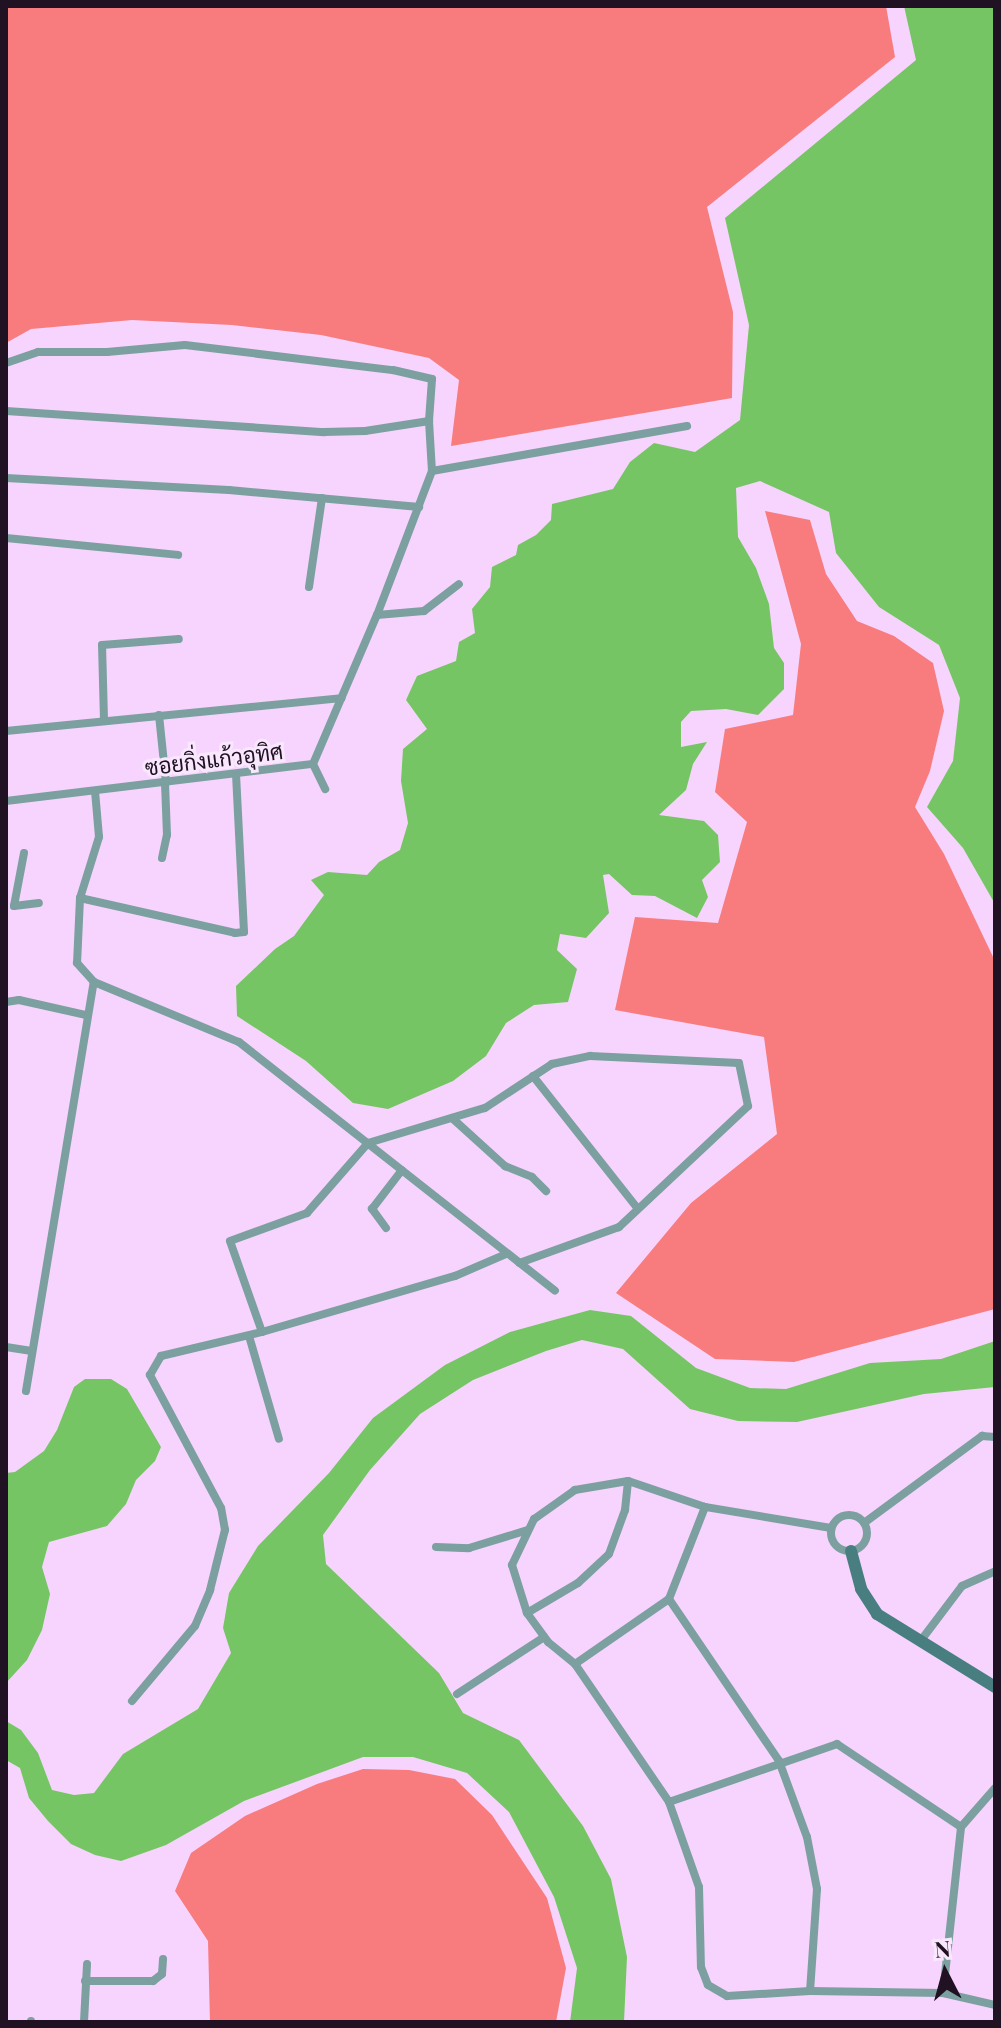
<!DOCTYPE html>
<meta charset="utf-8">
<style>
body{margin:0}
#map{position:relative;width:1001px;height:2028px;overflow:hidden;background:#f6d4fd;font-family:"Playfair Display",Sarabun,serif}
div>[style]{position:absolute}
.forest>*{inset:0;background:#f87b7e}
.water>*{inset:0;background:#76c565}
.street>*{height:8px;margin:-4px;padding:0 4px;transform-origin:4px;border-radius:4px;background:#7c9fa0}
.street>.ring{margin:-4px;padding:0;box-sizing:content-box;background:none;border:8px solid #7c9fa0;border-radius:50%}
.secondary>*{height:12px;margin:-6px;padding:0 6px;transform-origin:6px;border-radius:6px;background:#497e81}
span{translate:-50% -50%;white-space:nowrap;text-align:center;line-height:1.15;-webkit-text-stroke:6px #f9e8fd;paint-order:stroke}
.street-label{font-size:22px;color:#201123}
.frame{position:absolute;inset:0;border:8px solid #201123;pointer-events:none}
.north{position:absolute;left:905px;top:1932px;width:80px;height:80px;-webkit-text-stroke:6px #f9e8fd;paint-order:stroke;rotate:354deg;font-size:22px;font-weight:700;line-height:32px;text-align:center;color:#201123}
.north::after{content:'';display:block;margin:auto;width:28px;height:36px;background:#201123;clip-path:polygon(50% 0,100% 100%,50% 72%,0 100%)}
</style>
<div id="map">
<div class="forest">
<i style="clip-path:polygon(6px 6px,886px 6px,895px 57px,707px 207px,733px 312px,732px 398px,451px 446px,459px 380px,429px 358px,321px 335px,232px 325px,132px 320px,31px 329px,6px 343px)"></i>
<i style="clip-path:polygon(765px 511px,810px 520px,826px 574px,857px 621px,894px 636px,933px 663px,944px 711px,930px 771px,915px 807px,944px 854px,995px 961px,995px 1309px,794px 1362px,715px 1359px,616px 1293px,691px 1203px,777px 1134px,764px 1037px,615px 1010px,635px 917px,718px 923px,747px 822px,715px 792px,725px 729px,793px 715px,801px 644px)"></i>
<i style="clip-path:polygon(363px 1769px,409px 1770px,455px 1779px,492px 1815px,547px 1898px,566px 1968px,556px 2022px,210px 2022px,208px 1941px,175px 1891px,191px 1853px,245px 1816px,317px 1784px)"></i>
</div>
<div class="water">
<i style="clip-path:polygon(904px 6px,995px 6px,995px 904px,963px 848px,927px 807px,953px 761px,960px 698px,939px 645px,879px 607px,836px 553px,829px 512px,760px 481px,736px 488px,738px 537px,756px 568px,769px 604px,774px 648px,784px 663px,784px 689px,758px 715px,726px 709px,691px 711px,681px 722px,681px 747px,707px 742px,693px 764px,686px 790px,659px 815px,704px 821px,718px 835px,720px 862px,702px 880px,708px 897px,697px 918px,655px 896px,632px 895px,609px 874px,603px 875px,609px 913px,586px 938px,560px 934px,557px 950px,577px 969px,568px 1002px,534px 1005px,506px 1023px,486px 1056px,453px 1081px,388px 1109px,353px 1103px,306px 1061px,237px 1016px,236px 986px,275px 949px,294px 936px,324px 895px,311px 880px,328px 872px,367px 875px,379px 862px,400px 850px,408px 823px,401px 781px,403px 749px,427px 729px,406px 700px,417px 676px,456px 661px,459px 642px,475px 633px,472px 609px,490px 587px,492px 567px,516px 555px,518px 545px,536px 535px,551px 520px,552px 504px,613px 489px,630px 462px,654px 443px,695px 452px,740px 420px,749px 325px,725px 218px,916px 60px)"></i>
<i style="clip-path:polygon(590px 1310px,631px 1316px,696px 1368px,750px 1388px,786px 1389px,870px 1363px,941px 1359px,995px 1341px,995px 1387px,924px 1394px,797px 1422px,738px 1421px,690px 1409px,623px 1349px,582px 1340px,546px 1351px,473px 1380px,420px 1414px,370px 1470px,323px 1535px,326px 1564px,439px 1673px,463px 1713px,519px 1740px,583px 1826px,611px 1879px,627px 1957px,624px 2022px,570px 2022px,577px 1968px,554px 1897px,509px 1812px,467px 1773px,413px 1757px,363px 1757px,244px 1801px,166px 1845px,121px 1861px,95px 1855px,71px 1844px,48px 1821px,29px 1798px,20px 1768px,6px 1760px,6px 1721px,21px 1730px,38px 1753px,52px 1790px,74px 1795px,94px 1793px,123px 1754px,198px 1709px,231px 1653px,223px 1628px,229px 1593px,258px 1546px,329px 1473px,373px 1418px,445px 1365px,510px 1332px)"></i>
<i style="clip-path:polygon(85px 1379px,111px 1379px,127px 1389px,161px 1447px,155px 1461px,136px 1480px,126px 1504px,107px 1526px,49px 1542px,42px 1567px,50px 1594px,42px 1630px,27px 1660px,6px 1683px,6px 1473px,15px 1472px,44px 1451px,57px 1430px,74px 1387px)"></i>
</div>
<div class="street">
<i style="left:6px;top:363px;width:34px;rotate:-19deg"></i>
<i style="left:38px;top:352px;width:69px"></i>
<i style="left:107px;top:352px;width:78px;rotate:-5.1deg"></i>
<i style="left:185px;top:345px;width:209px;rotate:6.9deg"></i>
<i style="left:393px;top:370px;width:40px;rotate:13deg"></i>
<i style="left:432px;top:379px;width:42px;rotate:94.1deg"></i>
<i style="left:6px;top:411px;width:319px;rotate:3.8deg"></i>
<i style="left:324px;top:432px;width:41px;rotate:-1.4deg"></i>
<i style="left:365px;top:431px;width:65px;rotate:-8.9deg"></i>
<i style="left:429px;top:421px;width:50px;rotate:86.6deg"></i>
<i style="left:432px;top:471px;width:154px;rotate:110.9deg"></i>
<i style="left:432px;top:471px;width:259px;rotate:-10deg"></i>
<i style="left:6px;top:478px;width:223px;rotate:3.1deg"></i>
<i style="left:229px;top:490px;width:191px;rotate:5.1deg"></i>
<i style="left:6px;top:538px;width:173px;rotate:5.6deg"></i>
<i style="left:309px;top:587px;width:90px;rotate:-81.7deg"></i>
<i style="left:159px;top:715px;width:68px;rotate:84.1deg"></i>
<i style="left:104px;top:720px;width:75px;rotate:-91.5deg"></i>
<i style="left:102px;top:645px;width:77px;rotate:-4.5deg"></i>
<i style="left:6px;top:731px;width:337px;rotate:-5.6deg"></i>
<i style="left:313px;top:764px;width:28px;rotate:64deg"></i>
<i style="left:95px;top:791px;width:46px;rotate:85deg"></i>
<i style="left:99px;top:837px;width:64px;rotate:107.3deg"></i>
<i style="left:80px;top:898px;width:65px;rotate:92.6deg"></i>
<i style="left:77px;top:963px;width:25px;rotate:48deg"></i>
<i style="left:94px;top:982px;width:157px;rotate:22.5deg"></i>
<i style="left:239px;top:1042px;width:402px;rotate:38.2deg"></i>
<i style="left:6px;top:801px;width:309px;rotate:-6.9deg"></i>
<i style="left:313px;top:764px;width:162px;rotate:-66.8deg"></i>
<i style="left:377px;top:615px;width:47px;rotate:-4.9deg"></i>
<i style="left:424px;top:611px;width:44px;rotate:-37.6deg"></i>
<i style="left:24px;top:853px;width:54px;rotate:100.7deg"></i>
<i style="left:14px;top:906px;width:25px;rotate:-7deg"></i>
<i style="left:162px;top:858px;width:24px;rotate:-78deg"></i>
<i style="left:167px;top:835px;width:52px;rotate:-92.2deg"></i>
<i style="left:80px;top:898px;width:159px;rotate:12.7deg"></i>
<i style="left:235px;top:933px;width:9px;rotate:-6deg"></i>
<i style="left:244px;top:932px;width:156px;rotate:-92.9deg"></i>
<i style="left:6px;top:1002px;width:13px;rotate:-9deg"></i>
<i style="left:19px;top:1000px;width:69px;rotate:12.6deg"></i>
<i style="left:533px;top:1076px;width:169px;rotate:51.7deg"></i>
<i style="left:452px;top:1118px;width:72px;rotate:42.2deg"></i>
<i style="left:505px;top:1166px;width:29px;rotate:22deg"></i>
<i style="left:532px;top:1177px;width:20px;rotate:45deg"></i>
<i style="left:386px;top:1228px;width:24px;rotate:-126deg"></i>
<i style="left:372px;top:1209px;width:49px;rotate:-52.4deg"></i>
<i style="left:262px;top:1332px;width:96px;rotate:-109.4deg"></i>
<i style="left:230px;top:1241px;width:82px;rotate:-20deg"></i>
<i style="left:307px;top:1213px;width:93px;rotate:-48.9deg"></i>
<i style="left:368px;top:1143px;width:122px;rotate:-16.7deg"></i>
<i style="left:485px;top:1108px;width:80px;rotate:-33.3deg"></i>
<i style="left:552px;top:1064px;width:39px;rotate:-12deg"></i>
<i style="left:590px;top:1056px;width:149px;rotate:2.7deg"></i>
<i style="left:739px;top:1063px;width:44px;rotate:78.2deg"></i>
<i style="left:748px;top:1106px;width:177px;rotate:136.8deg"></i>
<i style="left:619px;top:1227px;width:106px;rotate:160.2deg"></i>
<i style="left:249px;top:1336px;width:107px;rotate:73.8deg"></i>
<i style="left:6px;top:1347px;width:26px;rotate:9deg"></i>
<i style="left:26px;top:1391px;width:415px;rotate:-80.6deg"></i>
<i style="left:705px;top:1507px;width:99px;rotate:111.4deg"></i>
<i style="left:669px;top:1599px;width:196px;rotate:55.8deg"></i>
<i style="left:779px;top:1761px;width:81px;rotate:69.8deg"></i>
<i style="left:807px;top:1837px;width:53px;rotate:79.1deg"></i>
<i style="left:817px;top:1889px;width:102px;rotate:93.9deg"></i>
<i class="ring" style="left:831px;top:1515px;width:28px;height:28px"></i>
<i style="left:864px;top:1523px;width:147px;rotate:-36.4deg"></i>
<i style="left:982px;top:1436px;width:13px;rotate:4deg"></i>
<i style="left:831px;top:1528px;width:128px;rotate:-170.5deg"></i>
<i style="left:705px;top:1507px;width:81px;rotate:-161.3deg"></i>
<i style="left:628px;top:1481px;width:54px;rotate:170.4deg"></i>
<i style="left:575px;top:1490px;width:50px;rotate:144.7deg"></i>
<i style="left:534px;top:1519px;width:51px;rotate:115.6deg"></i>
<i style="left:512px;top:1565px;width:50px;rotate:72.6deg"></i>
<i style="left:527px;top:1613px;width:36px;rotate:54deg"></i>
<i style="left:548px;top:1642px;width:35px;rotate:39deg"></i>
<i style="left:575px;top:1664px;width:167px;rotate:55.7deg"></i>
<i style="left:669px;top:1802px;width:90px;rotate:70.6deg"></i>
<i style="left:699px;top:1887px;width:80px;rotate:88.6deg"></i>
<i style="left:701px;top:1967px;width:19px;rotate:69deg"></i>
<i style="left:708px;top:1985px;width:22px;rotate:30deg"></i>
<i style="left:727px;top:1996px;width:83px;rotate:-3.4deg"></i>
<i style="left:810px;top:1991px;width:133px;rotate:0.9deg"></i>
<i style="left:943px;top:1993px;width:53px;rotate:13deg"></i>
<i style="left:436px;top:1547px;width:33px;rotate:2deg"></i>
<i style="left:469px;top:1548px;width:62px;rotate:-17deg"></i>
<i style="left:527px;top:1613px;width:59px;rotate:-30.5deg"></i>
<i style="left:578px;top:1583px;width:42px;rotate:-43.1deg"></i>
<i style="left:609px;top:1554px;width:47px;rotate:-70deg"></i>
<i style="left:625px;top:1510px;width:29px;rotate:-84deg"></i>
<i style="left:922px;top:1639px;width:66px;rotate:-53deg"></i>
<i style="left:962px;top:1586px;width:36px;rotate:-24deg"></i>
<i style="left:575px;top:1664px;width:114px;rotate:-34.7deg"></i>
<i style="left:457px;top:1694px;width:104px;rotate:-33.2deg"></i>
<i style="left:132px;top:1701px;width:98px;rotate:-50deg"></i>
<i style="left:195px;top:1626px;width:39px;rotate:-67deg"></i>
<i style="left:210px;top:1590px;width:62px;rotate:-76deg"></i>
<i style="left:225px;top:1530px;width:22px;rotate:-100deg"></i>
<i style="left:221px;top:1508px;width:151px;rotate:-118.1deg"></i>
<i style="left:150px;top:1375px;width:22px;rotate:-60deg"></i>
<i style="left:161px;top:1356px;width:104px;rotate:-13.4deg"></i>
<i style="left:262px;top:1332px;width:201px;rotate:-16.2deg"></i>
<i style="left:455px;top:1276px;width:56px;rotate:-23.3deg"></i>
<i style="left:669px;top:1802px;width:178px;rotate:-19deg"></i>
<i style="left:837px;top:1744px;width:149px;rotate:33.8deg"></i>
<i style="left:85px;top:1981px;width:68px"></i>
<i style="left:153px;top:1981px;width:11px;rotate:-38deg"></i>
<i style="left:162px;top:1974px;width:15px;rotate:-86deg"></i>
<i style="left:943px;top:1993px;width:167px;rotate:-83.8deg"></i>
<i style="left:961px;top:1827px;width:52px;rotate:-48.9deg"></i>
<i style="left:31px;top:2021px;width:1px;rotate:90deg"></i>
<i style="left:84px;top:2022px;width:58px;rotate:-87deg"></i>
</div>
<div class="secondary">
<i style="left:851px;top:1551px;width:39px;rotate:75deg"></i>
<i style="left:861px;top:1589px;width:30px;rotate:57deg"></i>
<i style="left:877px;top:1614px;width:139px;rotate:31.7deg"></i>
</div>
<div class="street-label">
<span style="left:214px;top:759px;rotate:-7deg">ซอยกิ่งแก้วอุทิศ</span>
</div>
<div class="frame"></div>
<div class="north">N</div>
</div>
